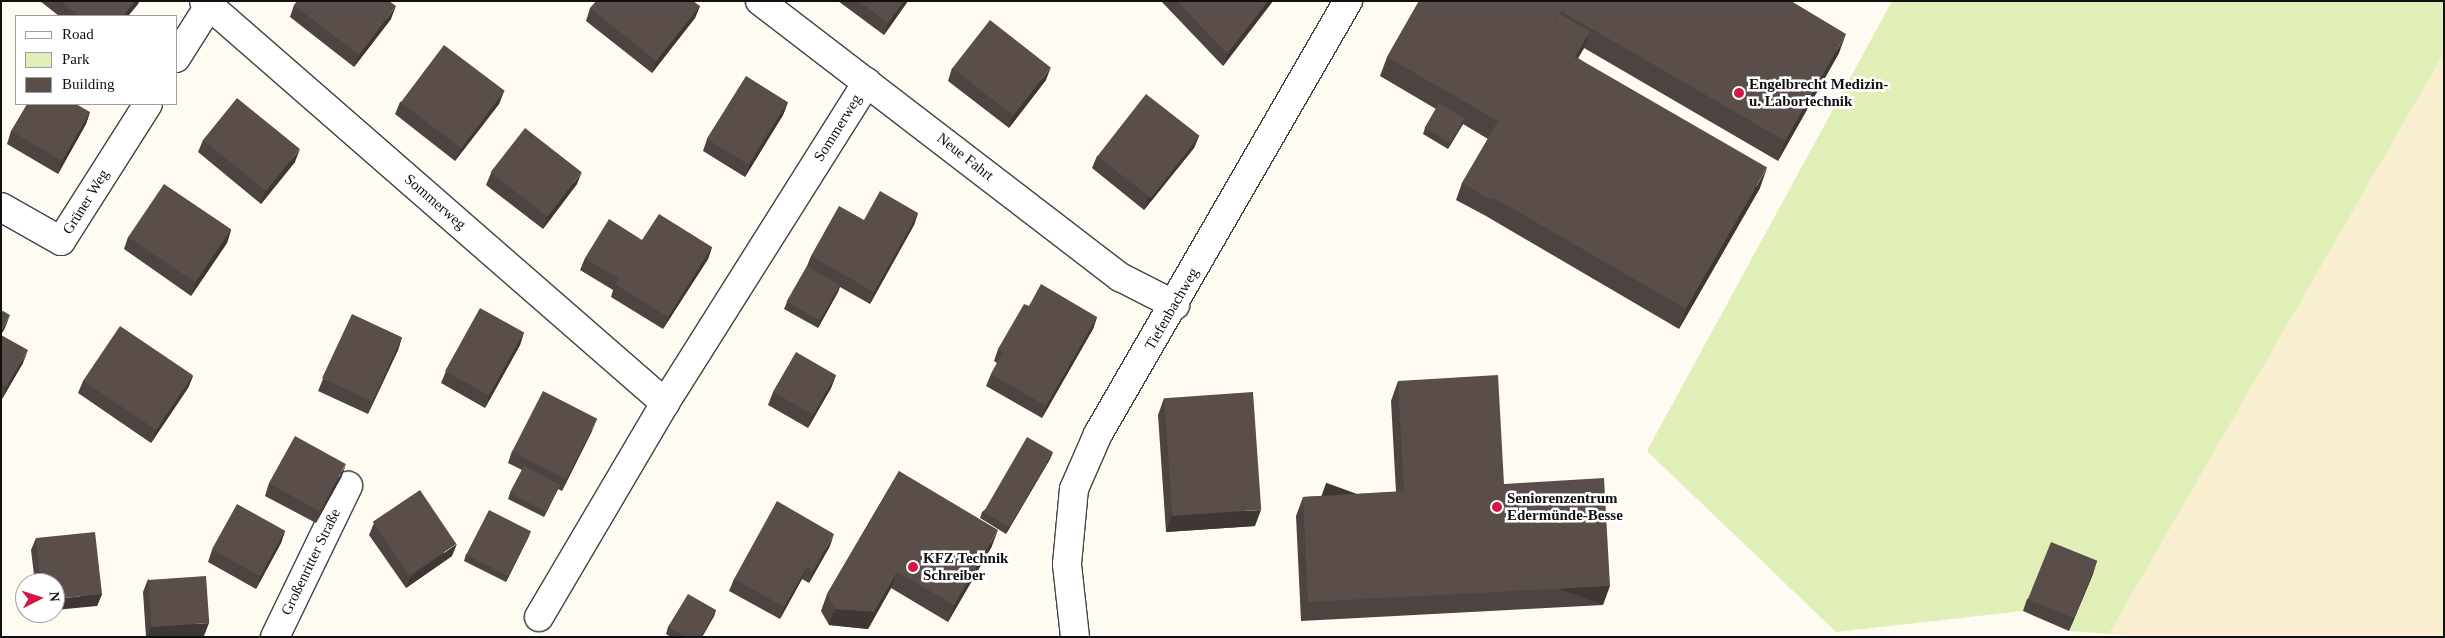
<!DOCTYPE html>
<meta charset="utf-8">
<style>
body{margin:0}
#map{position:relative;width:2445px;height:638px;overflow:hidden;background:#fffbf3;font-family:Georgia,serif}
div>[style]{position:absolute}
.farmland>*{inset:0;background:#f9eecf}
.green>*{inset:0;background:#dfefb7}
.roads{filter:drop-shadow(1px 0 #434343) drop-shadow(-1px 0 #434343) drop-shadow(0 1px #434343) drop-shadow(0 -1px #434343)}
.minor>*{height:28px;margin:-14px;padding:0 14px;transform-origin:14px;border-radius:14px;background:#fff}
.wall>*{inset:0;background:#4d4340}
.shaded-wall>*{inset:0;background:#3f3734;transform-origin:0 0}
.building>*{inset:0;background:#5a4e4b;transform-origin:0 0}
.dots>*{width:14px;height:14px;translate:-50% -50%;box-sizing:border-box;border:2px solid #fff;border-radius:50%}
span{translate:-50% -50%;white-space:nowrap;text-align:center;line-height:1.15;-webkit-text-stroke:5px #fff;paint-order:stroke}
.poi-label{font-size:15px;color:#101010;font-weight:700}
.left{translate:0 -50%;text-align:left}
.street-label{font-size:15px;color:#101010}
.frame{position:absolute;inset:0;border:2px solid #101010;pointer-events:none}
.legend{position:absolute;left:15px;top:15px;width:162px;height:90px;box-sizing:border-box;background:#fff;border:1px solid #9f9f9f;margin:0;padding:6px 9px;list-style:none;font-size:15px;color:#101010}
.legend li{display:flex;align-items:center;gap:10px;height:25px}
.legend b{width:25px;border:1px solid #9f9f9f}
.north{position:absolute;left:15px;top:573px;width:50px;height:50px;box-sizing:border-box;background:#fff;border:1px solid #9f9f9f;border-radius:50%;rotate:85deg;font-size:14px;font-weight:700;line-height:20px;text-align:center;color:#101010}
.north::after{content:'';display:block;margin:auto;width:18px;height:22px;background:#d11742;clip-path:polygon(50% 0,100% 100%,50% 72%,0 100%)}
</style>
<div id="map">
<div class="farmland">
<i style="clip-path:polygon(2444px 53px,2444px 637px,2143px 637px,2109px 634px)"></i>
</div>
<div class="green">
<i style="clip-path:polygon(1892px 1px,2444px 1px,2444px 53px,2109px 634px,2069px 631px,2093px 574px,2023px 611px,1836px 632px,1647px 451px)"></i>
</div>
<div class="roads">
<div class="minor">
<i style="left:204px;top:1px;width:612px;rotate:41.09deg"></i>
<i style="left:760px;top:1px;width:454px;rotate:37.5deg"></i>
<i style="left:1120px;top:277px;width:62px;rotate:27deg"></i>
<i style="left:176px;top:58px;width:67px;rotate:-57.7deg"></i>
<i style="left:1px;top:207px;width:69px;rotate:29.5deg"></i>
<i style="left:61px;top:241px;width:162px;rotate:-57.6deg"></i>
<i style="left:539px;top:617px;width:248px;rotate:-59.5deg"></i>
<i style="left:665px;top:403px;width:379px;rotate:-57.8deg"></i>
<i style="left:275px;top:637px;width:168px;rotate:-64.2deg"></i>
<i style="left:1075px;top:637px;width:73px;rotate:-96.3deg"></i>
<i style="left:1067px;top:564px;width:75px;rotate:-84.7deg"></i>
<i style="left:1074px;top:489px;width:60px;rotate:-66.4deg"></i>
<i style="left:1098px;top:434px;width:500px;rotate:-60deg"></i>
</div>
</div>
<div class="wall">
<i style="clip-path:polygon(40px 1px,139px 1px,138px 4px,128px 16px,59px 16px)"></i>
<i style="clip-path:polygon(838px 1px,908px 1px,884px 35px)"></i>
<i style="clip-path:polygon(1161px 1px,1273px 1px,1223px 66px)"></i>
<i style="clip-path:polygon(1419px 1px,1791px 1px,1839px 53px,1778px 161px,1584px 48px,1578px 58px,1760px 188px,1679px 329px,1486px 216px,1456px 200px,1462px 183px,1488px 139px,1463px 124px,1448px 149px,1423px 134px,1425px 128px,1436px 109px,1380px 76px,1387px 57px)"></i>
<i style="clip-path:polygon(294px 5px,391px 19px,354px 67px,290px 17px)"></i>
<i style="clip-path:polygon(700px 6px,695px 18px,652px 73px,586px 21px,590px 8px)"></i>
<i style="clip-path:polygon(952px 68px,1046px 80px,1009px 128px,948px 81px)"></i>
<i style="clip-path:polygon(504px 91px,499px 104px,455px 161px,395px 114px,400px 102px)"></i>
<i style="clip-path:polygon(788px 102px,783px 115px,745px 177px,703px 151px,707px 139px)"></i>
<i style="clip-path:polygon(90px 112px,86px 124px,58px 174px,7px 144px,11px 131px)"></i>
<i style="clip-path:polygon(1199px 136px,1194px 148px,1144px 210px,1092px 168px,1097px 156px)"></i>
<i style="clip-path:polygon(203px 140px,295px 162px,261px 204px,198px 152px)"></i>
<i style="clip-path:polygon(491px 173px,577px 184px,543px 229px,486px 185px)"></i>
<i style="clip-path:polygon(918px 213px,914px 225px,870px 304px,840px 287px,838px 292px,818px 328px,784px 309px,787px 302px,807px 266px,811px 256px,864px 220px)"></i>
<i style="clip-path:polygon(231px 230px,227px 243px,191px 296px,124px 249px,128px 237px)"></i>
<i style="clip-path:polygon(642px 240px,712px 247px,708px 259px,663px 329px,611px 297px,613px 290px,580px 270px,585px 258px)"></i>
<i style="clip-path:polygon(1029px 306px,1097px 317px,1093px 329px,1042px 418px,986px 386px,991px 374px,997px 363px,994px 361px,998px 349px)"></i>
<i style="clip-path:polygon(524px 332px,520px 345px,485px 408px,441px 383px,446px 371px)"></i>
<i style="clip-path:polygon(1px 335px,23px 363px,2px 399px,1px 399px)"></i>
<i style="clip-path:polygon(402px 337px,398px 350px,368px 414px,318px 391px,323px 379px)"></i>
<i style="clip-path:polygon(836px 375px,831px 388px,808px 428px,768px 405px,773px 392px)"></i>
<i style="clip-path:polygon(193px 376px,188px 388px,151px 443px,78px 393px,83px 381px)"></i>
<i style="clip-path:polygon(1398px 381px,1504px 484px,1603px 605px,1301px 621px,1296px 516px,1303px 497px,1396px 492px,1391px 401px)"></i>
<i style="clip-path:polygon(1164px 398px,1255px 526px,1166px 532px,1158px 415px)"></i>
<i style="clip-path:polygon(592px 431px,562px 491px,558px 489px,544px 517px,508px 499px,510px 493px,522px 470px,508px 463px,512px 451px)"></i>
<i style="clip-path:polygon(1053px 452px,1050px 459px,1006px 534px,980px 518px,982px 512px)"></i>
<i style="clip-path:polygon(899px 471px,992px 546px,948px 622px,891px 588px,868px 629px,829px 625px,821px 611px,827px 594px)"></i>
<i style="clip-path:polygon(342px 476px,316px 523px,265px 496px,269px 483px)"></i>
<i style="clip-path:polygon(374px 523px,452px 556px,406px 588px,369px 535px)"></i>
<i style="clip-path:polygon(285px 531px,281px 543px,256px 589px,208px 562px,212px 550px)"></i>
<i style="clip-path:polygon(531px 531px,528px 538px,506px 582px,464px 561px,466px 554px)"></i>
<i style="clip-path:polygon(36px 538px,102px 594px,97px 606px,55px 583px,35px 583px,31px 550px)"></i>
<i style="clip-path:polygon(830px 546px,809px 583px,802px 579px,780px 619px,729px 591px,734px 579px)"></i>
<i style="clip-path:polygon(2093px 574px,2069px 631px,2023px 611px,2027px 599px)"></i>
<i style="clip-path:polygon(148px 579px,204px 636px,188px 637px,146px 637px,143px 592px)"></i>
<i style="clip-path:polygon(716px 610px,714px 616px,702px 637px,671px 637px,666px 634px,668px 627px)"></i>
</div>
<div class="shaded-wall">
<i style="clip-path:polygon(135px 1px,139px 1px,138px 4px,128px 16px,123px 16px)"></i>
<i style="clip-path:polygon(904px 1px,908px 1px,884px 35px,888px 23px)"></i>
<i style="clip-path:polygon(1268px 1px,1273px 1px,1223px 66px,1227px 54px)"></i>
<i style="clip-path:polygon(396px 6px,391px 19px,354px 67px,359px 55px)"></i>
<i style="clip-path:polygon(700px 6px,695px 18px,652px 73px,656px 61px)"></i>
<i style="clip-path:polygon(1590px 32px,1584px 48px,1496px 198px,1493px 197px)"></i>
<i style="clip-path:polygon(1846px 34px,1839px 53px,1778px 161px,1785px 141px)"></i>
<i style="clip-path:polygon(1051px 67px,1046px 80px,1009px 128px,1013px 116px)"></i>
<i style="clip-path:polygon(504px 91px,499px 104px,455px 161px,460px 149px)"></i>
<i style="clip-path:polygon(788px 102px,783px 115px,745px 177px,749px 165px)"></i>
<i style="clip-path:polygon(90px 112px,86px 124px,58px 174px,62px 161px)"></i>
<i style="clip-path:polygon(1465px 118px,1463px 124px,1448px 149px,1451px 142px)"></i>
<i style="clip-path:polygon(1199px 136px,1194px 148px,1144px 210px,1148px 198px)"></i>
<i style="clip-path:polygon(300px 149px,295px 162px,261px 204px,265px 191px)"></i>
<i style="clip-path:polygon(1767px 168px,1760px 188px,1679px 329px,1686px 309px)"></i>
<i style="clip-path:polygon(582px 172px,577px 184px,543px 229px,547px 217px)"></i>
<i style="clip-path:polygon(918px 213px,914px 225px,870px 304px,874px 292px)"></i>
<i style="clip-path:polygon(231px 230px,227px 243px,191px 296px,195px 283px)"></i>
<i style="clip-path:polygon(712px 247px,708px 259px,663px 329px,668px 317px)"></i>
<i style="clip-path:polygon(840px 285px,838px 292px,818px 328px,820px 321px)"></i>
<i style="clip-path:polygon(10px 315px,5px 328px,1px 335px,1px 331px)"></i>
<i style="clip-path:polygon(1097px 317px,1093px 329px,1042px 418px,1046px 406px)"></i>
<i style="clip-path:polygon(524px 332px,520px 345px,485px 408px,489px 396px)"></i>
<i style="clip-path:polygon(402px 337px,398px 350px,368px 414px,373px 402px)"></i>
<i style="clip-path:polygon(28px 350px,23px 363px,2px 399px,6px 387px)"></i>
<i style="clip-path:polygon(836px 375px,831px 388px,808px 428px,813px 415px)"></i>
<i style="clip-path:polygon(193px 376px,188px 388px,151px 443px,155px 431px)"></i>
<i style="clip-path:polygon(597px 419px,592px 431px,562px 491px,567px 479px)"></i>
<i style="clip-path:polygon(1053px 452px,1050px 459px,1006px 534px,1008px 527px)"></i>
<i style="clip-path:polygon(346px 464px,342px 476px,316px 523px,321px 511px)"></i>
<i style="clip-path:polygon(560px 485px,544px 517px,546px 511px)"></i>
<i style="clip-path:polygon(1261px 510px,1255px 526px,1166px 532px,1172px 515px)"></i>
<i style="clip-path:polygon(998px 530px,992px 546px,948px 622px,954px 605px)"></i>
<i style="clip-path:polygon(285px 531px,281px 543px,256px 589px,260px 577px)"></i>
<i style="clip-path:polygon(531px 531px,528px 538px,506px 582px,508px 576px)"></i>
<i style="clip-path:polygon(834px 534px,830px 546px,809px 583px,813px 571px)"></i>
<i style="clip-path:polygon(457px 544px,452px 556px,406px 588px,411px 576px)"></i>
<i style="clip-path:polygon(2097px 561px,2093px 574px,2069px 631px,2073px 619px)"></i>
<i style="clip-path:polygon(807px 567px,802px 579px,780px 619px,784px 607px)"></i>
<i style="clip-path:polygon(897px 572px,891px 588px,868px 629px,829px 625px,835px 609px)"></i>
<i style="left:1610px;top:586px;width:20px;height:302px;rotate:110deg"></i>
<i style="clip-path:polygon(102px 594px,97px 606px,55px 610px,55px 599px)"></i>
<i style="clip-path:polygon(716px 610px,714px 616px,702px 637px,701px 637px)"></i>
<i style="clip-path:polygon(209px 623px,204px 636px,188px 637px,147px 637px,151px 627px)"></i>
</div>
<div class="building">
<i style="clip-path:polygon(60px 1px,135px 1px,123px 16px,79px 16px)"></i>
<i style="clip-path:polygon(297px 1px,389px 1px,396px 6px,359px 55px,294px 5px)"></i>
<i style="clip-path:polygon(596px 1px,693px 1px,700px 6px,656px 61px,590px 8px)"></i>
<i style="clip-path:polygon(859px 1px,904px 1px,888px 23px)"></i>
<i style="clip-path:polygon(1177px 1px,1268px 1px,1227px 54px)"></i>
<i style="clip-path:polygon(1419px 1px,1791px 1px,1846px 34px,1785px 141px,1561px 11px,1498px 121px,1387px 57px)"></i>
<i style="clip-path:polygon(1560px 14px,1590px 32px,1575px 56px,1574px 56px,1491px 200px,1462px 183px)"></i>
<i style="left:990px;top:20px;width:77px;height:61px;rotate:38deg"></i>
<i style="left:444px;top:45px;width:76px;height:72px;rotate:37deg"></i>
<i style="left:1574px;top:56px;width:223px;height:163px;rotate:30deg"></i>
<i style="left:746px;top:76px;width:49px;height:74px;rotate:32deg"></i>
<i style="left:1146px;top:94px;width:68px;height:79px;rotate:38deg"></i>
<i style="left:237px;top:98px;width:81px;height:54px;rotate:39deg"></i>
<i style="left:1439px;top:103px;width:30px;height:29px;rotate:30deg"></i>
<i style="clip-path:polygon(27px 104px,76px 104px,90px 112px,62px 161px,11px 131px)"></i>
<i style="left:525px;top:128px;width:72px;height:56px;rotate:38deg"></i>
<i style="left:164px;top:184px;width:81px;height:64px;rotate:34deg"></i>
<i style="clip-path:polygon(880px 191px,918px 213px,874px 292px,811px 256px,839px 206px,864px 220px)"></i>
<i style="clip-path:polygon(659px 214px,712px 247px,668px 317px,615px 284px,619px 279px,585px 258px,609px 219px,642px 240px)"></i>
<i style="left:807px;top:266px;width:38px;height:41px;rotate:30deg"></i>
<i style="clip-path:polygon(1041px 284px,1097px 317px,1046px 406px,991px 374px,1003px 352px,998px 349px,1024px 304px,1029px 306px)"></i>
<i style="left:480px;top:308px;width:50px;height:72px;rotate:29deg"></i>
<i style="clip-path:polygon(1px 310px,10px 315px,1px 331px)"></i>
<i style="left:352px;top:314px;width:55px;height:71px;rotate:25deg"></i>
<i style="left:120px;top:326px;width:88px;height:66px;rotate:34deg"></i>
<i style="clip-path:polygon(1px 335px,28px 350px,6px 387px,1px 384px)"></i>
<i style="left:796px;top:352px;width:46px;height:46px;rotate:30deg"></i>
<i style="clip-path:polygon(1498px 375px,1504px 484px,1604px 478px,1610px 586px,1308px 602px,1303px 497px,1404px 491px,1398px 381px)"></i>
<i style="left:543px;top:391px;width:61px;height:68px;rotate:27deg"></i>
<i style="left:1253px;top:392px;width:118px;height:89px;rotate:86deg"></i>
<i style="left:295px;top:436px;width:58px;height:54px;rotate:29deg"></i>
<i style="left:1027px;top:437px;width:30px;height:87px;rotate:30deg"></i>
<i style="left:524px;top:466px;width:41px;height:30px;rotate:28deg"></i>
<i style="clip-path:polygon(899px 471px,998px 530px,954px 605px,897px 572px,874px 612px,835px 609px,827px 594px)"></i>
<i style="left:420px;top:490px;width:65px;height:57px;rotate:56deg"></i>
<i style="clip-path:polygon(777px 501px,834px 534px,813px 571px,807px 567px,784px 607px,734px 579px)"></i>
<i style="left:237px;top:504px;width:55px;height:52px;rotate:29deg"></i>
<i style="left:489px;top:510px;width:47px;height:50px;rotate:27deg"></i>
<i style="clip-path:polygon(95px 532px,102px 594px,55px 599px,55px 583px,40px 583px,36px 538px)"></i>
<i style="left:2051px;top:542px;width:50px;height:62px;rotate:22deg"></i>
<i style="left:206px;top:576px;width:47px;height:58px;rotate:86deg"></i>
<i style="clip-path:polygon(688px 594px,716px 610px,701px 637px,686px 637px,668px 627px)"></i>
</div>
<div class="dots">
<i style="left:1739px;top:93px;background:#d11742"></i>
<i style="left:1497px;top:507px;background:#d11742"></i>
<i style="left:913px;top:567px;background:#d11742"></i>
</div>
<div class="poi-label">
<span class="left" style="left:1749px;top:93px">Engelbrecht Medizin-<br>u. Labortechnik</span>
<span class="left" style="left:1507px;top:507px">Seniorenzentrum<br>Edermünde-Besse</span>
<span class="left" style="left:923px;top:567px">KFZ Technik<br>Schreiber</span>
</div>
<div class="street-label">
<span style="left:838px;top:128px;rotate:-58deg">Sommerweg</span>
<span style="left:965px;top:157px;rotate:38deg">Neue Fahrt</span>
<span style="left:86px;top:202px;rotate:-58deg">Grüner Weg</span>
<span style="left:435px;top:202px;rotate:41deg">Sommerweg</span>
<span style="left:1172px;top:309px;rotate:-60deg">Tiefenbachweg</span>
<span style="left:311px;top:562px;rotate:-64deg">Großenritter Straße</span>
</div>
<div class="frame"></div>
<ul class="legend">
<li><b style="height:6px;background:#fff"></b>Road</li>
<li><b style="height:14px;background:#dfefb7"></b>Park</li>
<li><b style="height:14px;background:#5a4e4b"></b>Building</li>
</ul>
<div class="north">N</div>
</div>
